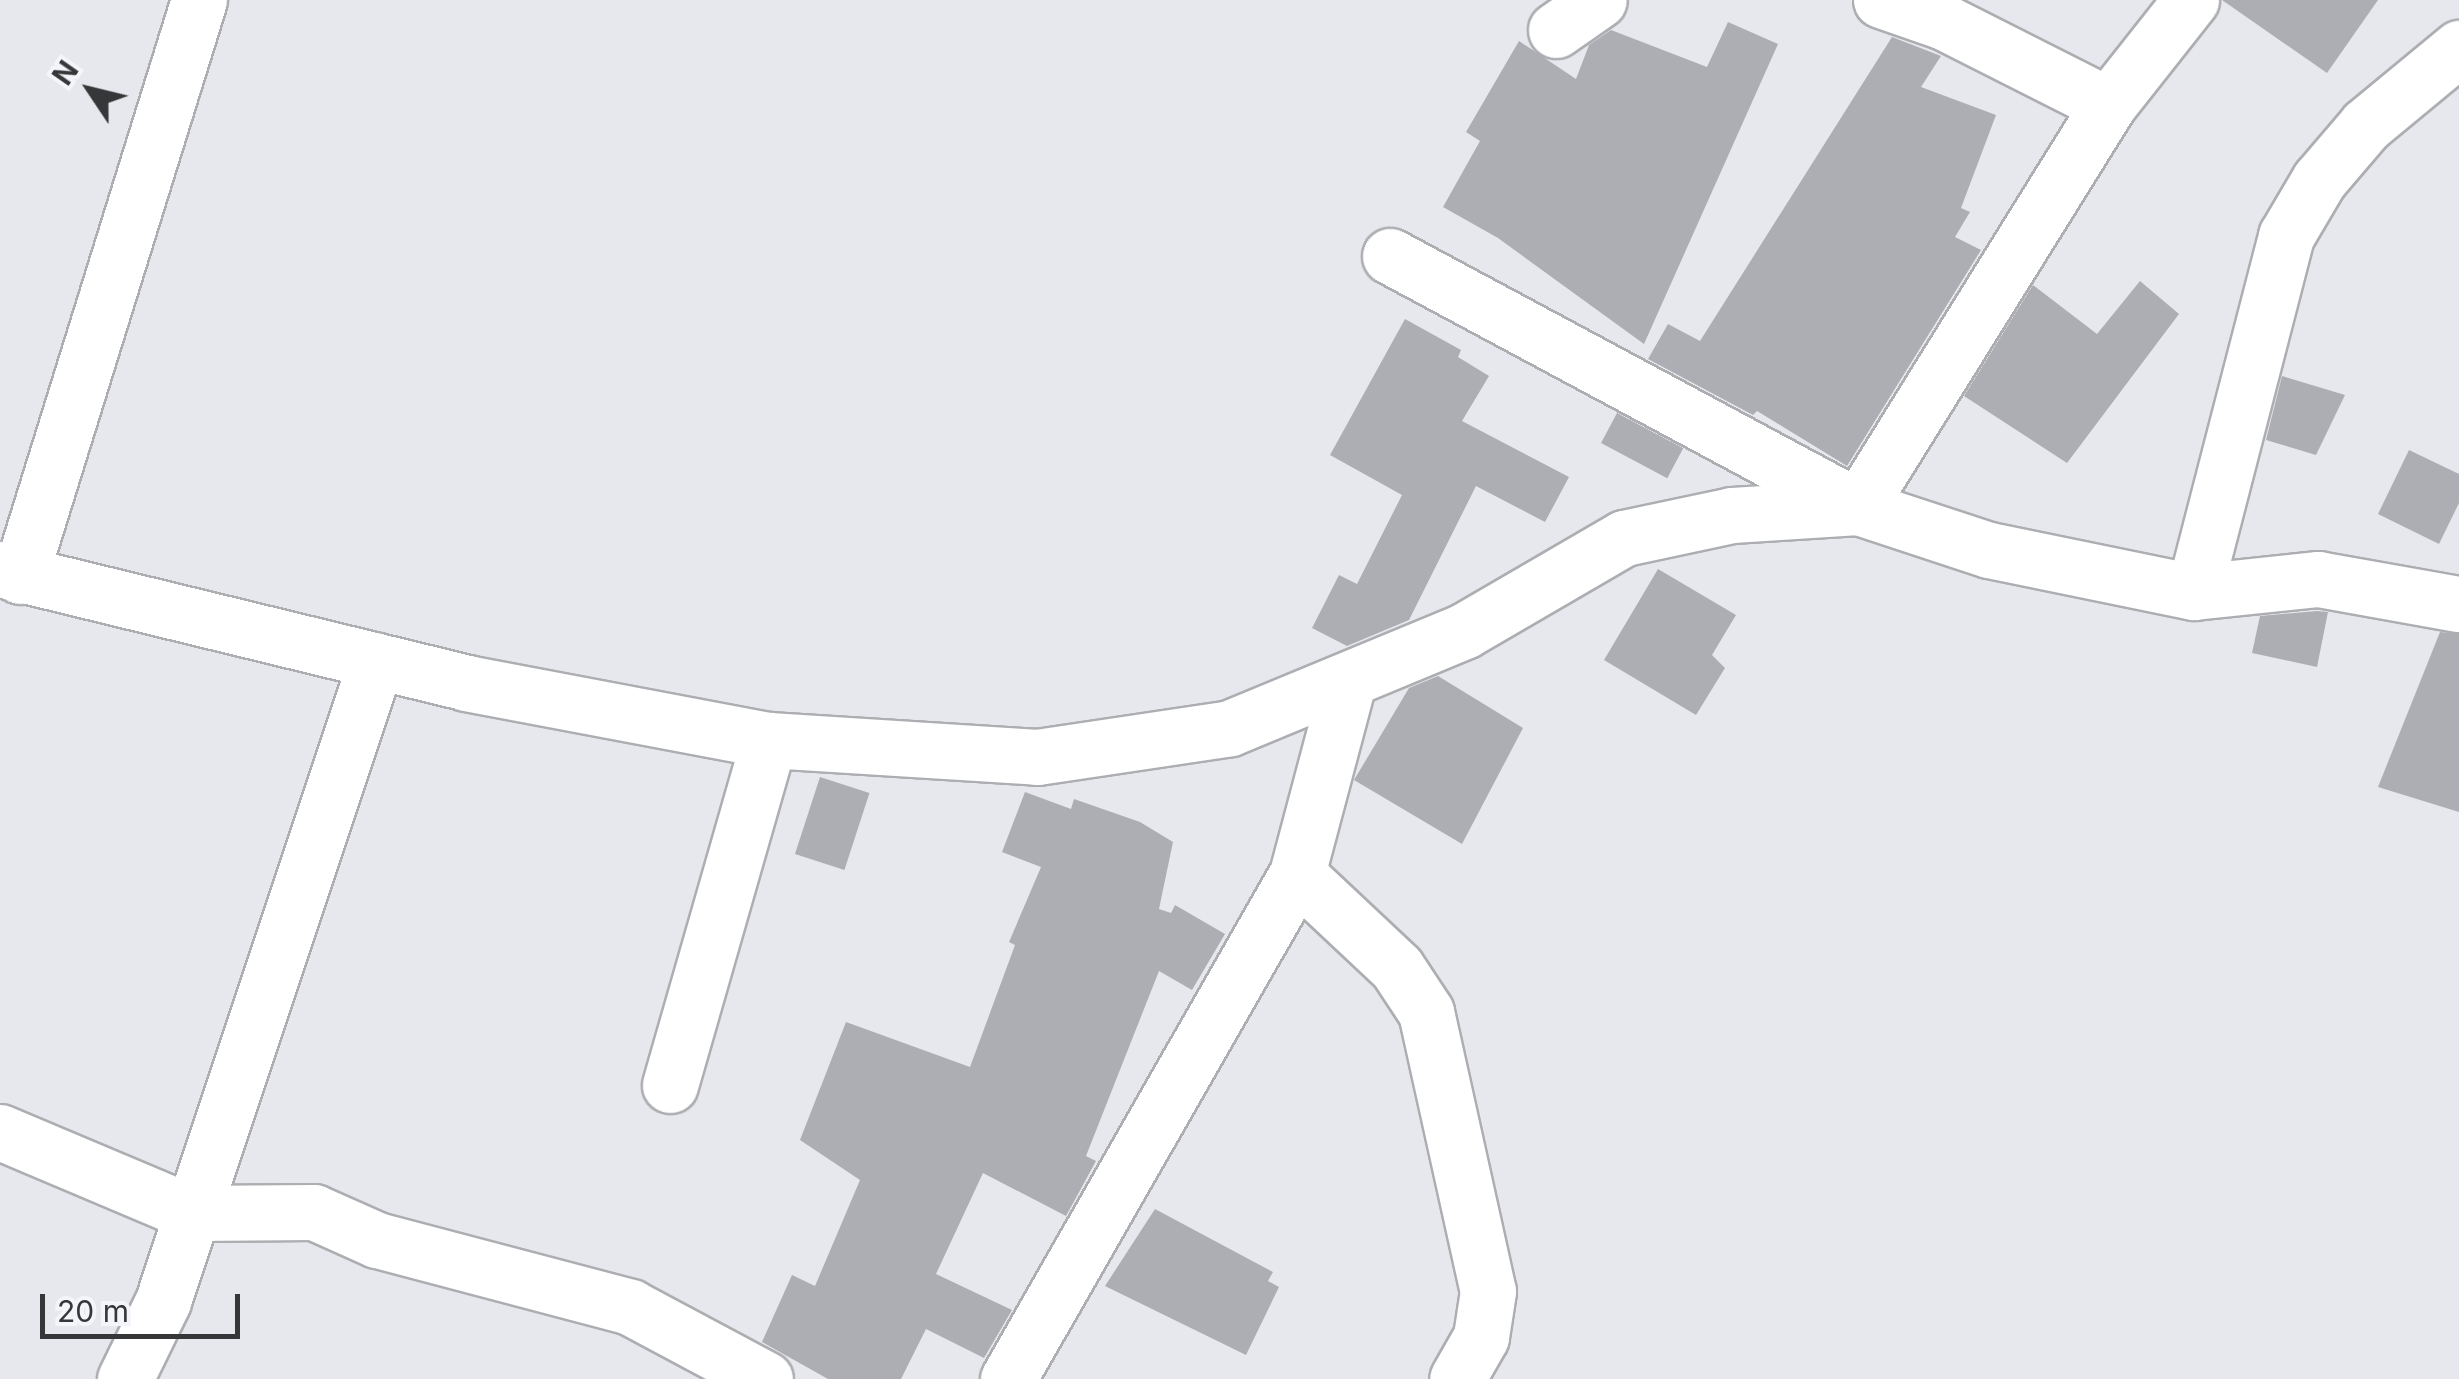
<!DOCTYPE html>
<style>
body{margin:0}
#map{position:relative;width:2459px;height:1379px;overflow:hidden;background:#e7e8ed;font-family:Inter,sans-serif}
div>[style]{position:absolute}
.building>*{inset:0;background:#adaeb3;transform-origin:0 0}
.roads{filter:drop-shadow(2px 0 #acaeb2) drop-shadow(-2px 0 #acaeb2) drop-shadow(0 2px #acaeb2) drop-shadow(0 -2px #acaeb2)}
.minor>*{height:55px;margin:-27.5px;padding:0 27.5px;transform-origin:27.5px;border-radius:27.5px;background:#fff}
span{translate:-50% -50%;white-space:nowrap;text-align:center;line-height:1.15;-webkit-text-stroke:9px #f4f5fa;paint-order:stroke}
.north{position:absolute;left:40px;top:40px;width:100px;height:100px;-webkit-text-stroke:8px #f4f5fa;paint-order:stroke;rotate:305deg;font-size:28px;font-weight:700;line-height:40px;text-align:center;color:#363738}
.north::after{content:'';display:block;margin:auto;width:35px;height:45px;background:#363738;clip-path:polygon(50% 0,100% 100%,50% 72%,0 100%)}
.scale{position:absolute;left:40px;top:1294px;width:200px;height:45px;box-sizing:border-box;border:5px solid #363738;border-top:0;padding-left:12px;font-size:30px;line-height:35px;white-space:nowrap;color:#363738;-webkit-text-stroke:8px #f4f5fa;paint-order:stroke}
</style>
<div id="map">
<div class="building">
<i style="clip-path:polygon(2222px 0,2378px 0,2327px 73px)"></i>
<i style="clip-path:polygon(1728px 22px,1778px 44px,1644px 344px,1498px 238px,1443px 207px,1480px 141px,1466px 132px,1519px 41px,1576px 79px,1589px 45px,1611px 30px,1707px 67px)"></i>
<i style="clip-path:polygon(1892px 37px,1941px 56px,1921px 87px,1996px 115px,1961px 208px,1970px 212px,1955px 237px,1981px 250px,1847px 466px,1757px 411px,1753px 415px,1648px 359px,1668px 324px,1700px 341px)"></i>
<i style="clip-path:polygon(2140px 281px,2179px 314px,2067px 463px,1964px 396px,2033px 285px,2097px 334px)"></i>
<i style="clip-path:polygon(1405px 319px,1461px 350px,1458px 357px,1489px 376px,1462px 421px,1569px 477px,1545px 522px,1476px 486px,1409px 620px,1347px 646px,1312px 628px,1339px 575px,1357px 584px,1402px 495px,1330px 455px)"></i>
<i style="clip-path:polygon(2282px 376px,2345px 395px,2316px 455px,2266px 440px)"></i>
<i style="left:1617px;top:413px;width:75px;height:34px;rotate:28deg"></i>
<i style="clip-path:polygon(2409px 450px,2459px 474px,2459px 503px,2439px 544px,2378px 514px)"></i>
<i style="clip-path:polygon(1658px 569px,1736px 615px,1712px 655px,1725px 668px,1696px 715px,1604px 660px)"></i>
<i style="clip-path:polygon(2317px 611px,2328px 612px,2317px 667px,2252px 653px,2260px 616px)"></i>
<i style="clip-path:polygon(2440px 632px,2459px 634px,2459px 812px,2378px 787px)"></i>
<i style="clip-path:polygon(1438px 676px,1523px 728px,1462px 844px,1354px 780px,1409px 688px)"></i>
<i style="left:820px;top:777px;width:52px;height:81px;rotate:18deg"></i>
<i style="clip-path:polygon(1025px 792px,1071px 809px,1074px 799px,1140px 822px,1173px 842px,1159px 909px,1171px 913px,1175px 905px,1225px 934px,1192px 990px,1159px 971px,1086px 1156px,1096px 1161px,1066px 1216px,983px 1173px,936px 1274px,1012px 1310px,984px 1358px,926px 1329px,901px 1379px,828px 1379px,762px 1342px,792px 1275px,815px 1286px,860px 1180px,800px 1140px,846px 1022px,970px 1067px,1015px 945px,1009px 942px,1041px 867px,1002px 852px)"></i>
<i style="clip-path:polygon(1155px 1209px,1273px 1272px,1268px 1281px,1279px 1287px,1246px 1355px,1105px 1286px)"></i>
</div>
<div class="roads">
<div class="minor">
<i style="left:1881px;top:0;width:67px;rotate:19.2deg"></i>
<i style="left:1944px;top:22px;width:184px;rotate:26.8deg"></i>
<i style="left:1556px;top:30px;width:52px;rotate:-34.9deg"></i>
<i style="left:1390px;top:256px;width:531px;rotate:28.21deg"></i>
<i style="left:1858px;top:507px;width:473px;rotate:-58.1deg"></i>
<i style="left:2108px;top:105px;width:134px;rotate:-51.7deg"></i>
<i style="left:0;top:569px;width:480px;rotate:13.7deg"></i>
<i style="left:466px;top:683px;width:308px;rotate:10.7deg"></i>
<i style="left:769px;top:740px;width:269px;rotate:3.6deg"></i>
<i style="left:1037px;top:757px;width:195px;rotate:-8.5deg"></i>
<i style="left:1230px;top:728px;width:253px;rotate:-22.5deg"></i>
<i style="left:1464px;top:631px;width:185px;rotate:-30.2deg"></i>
<i style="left:1624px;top:538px;width:110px;rotate:-12deg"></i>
<i style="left:1732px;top:515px;width:126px;rotate:-3.6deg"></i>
<i style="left:1858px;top:507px;width:138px;rotate:18.2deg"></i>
<i style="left:1989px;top:550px;width:209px;rotate:11.6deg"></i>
<i style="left:2194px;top:592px;width:125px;rotate:-6deg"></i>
<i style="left:2318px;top:579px;width:143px;rotate:10.1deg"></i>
<i style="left:20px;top:576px;width:603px;rotate:-72.74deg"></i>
<i style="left:2194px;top:592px;width:368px;rotate:-75.5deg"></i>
<i style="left:2286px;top:236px;width:65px;rotate:-59.5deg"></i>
<i style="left:2319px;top:180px;width:72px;rotate:-49.5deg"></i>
<i style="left:2366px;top:125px;width:121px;rotate:-39.6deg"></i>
<i style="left:1297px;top:874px;width:137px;rotate:43.2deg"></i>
<i style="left:1397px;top:968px;width:53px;rotate:56.6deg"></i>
<i style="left:1426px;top:1012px;width:286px;rotate:77.5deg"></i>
<i style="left:1488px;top:1291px;width:47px;rotate:98.7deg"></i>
<i style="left:1481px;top:1337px;width:48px;rotate:119.7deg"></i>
<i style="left:670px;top:1085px;width:359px;rotate:-74deg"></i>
<i style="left:0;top:1132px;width:208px;rotate:22.9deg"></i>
<i style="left:192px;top:1213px;width:122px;rotate:-0.5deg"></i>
<i style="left:314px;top:1212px;width:69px;rotate:24deg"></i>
<i style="left:377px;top:1240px;width:262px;rotate:14.8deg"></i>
<i style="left:630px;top:1307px;width:153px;rotate:28.1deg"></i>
<i style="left:125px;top:1379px;width:87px;rotate:-64deg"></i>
<i style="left:163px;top:1301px;width:675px;rotate:-71.59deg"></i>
<i style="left:1008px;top:1379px;width:582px;rotate:-60.22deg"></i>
<i style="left:1297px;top:874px;width:199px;rotate:-75.1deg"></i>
</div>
</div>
<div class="north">N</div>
<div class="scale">20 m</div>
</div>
